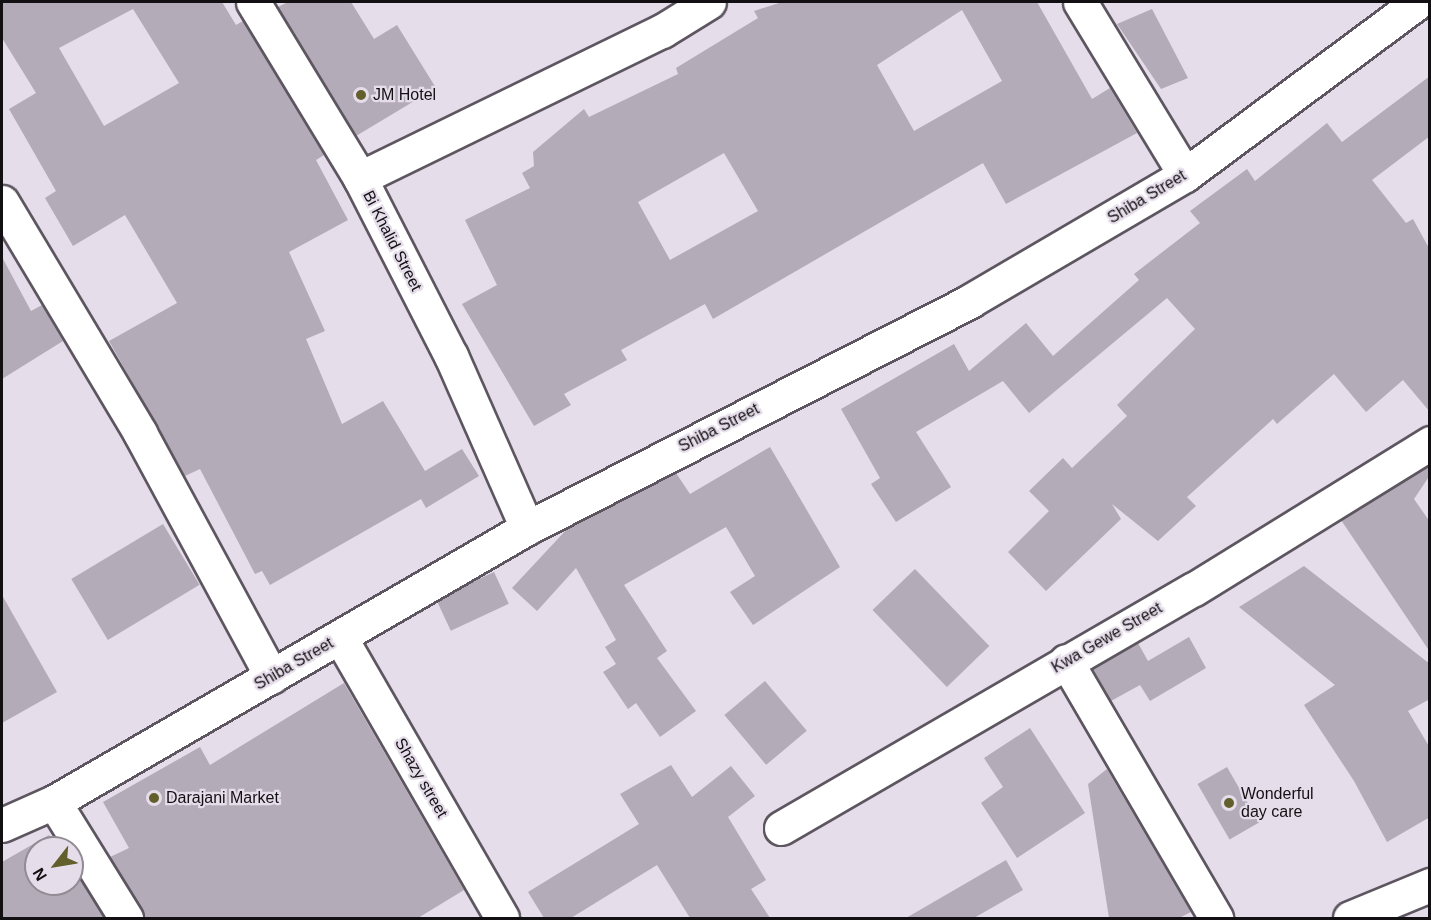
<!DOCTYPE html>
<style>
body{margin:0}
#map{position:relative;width:1431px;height:920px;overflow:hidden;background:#e5dde9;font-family:Helvetica,sans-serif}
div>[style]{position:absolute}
.building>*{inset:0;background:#b3abb7;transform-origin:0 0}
.roads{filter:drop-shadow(2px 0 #5d5660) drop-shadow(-2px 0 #5d5660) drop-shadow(0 2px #5d5660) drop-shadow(0 -2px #5d5660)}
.street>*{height:33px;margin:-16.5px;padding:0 16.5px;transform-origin:16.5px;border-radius:16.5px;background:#fff}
.dots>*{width:16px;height:16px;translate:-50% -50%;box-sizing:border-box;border:3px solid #e5dde9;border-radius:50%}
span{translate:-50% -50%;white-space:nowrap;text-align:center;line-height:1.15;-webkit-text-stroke:4.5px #e5dde9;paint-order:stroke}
.poi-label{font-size:16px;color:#131014}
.left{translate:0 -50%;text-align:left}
.street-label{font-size:16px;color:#131014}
.frame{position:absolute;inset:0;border:3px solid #131014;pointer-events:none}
.north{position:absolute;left:24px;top:836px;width:60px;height:60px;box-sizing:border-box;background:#e5dde9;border:2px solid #918b94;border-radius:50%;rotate:239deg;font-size:16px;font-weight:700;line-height:24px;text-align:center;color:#131014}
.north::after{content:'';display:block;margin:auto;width:21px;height:27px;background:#635f2c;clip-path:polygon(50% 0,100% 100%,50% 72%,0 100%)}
</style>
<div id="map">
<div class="building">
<i style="clip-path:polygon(evenodd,2px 2px,222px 2px,236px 25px,243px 21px,324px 155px,316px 160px,348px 220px,289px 252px,325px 331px,306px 339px,342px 424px,383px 401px,425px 471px,462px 449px,479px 476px,426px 508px,421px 499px,270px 585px,262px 571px,255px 574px,200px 469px,185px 476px,109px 341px,177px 303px,125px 215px,73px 246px,45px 198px,56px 191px,9px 109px,36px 93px,2px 38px,2px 2px,133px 9px,179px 83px,104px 126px,59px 48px,133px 9px)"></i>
<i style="clip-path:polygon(288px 2px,351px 2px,374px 39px,397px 25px,436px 88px,356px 136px,278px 7px)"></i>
<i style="clip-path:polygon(evenodd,782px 2px,1037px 2px,1092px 99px,1110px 88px,1137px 133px,1006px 204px,983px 163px,713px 319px,705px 304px,621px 350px,627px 360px,564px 394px,571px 405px,534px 426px,462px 304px,497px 285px,465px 220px,530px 188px,522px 173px,534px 166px,533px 152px,584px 109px,589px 117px,678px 74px,676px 68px,758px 18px,754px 11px,782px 2px,962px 10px,1002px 81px,914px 131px,877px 65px,962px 10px,782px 2px,724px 153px,758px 211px,670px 260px,638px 202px,724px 153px)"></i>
<i style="clip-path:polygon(1152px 9px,1188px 78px,1161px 89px,1117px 24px)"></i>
<i style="clip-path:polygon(1430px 76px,1430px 136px,1372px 180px,1406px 223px,1413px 219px,1430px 250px,1430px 412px,1403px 380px,1366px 412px,1334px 374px,1277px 424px,1273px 419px,1187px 497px,1196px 506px,1158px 541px,1112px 504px,1121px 519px,1046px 591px,1008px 552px,1049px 511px,1029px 491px,1063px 458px,1072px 468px,1127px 416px,1117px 405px,1195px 329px,1167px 298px,1029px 413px,1003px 381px,916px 432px,951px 487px,896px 522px,871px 484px,880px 478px,841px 409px,954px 344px,969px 371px,1026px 323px,1053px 356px,1139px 280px,1134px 274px,1200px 223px,1190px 211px,1247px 169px,1255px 181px,1327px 123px,1342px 142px)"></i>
<i style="clip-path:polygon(2px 257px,31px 311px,42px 305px,63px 341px,2px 379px)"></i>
<i style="clip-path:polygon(770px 447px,840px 567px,753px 625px,730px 592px,755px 576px,726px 527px,624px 585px,667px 651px,657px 658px,696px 711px,660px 737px,636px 703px,628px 709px,603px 672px,616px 664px,605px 647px,616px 640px,576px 568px,537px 611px,512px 588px,568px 528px,676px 473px,690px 494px)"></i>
<i style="clip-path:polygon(1430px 465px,1430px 475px,1414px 499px,1430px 522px,1430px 652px,1341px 520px)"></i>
<i style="left:163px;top:524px;width:71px;height:107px;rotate:59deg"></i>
<i style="clip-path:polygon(1304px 566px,1430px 664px,1430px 699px,1408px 711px,1430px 748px,1430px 817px,1387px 842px,1354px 781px,1304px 705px,1335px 685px,1239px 607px)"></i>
<i style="left:915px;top:569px;width:107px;height:59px;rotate:46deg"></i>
<i style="left:494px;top:572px;width:35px;height:64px;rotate:65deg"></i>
<i style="clip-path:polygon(2px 595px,57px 692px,2px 723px)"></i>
<i style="clip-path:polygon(1189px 637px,1206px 668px,1150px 701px,1140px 685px,1111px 701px,1093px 669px,1138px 643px,1148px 661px)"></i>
<i style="left:765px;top:681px;width:65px;height:53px;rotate:50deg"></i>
<i style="clip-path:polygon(344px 683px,464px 890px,418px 918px,145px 918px,110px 857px,129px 848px,103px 802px,200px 747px,210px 765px)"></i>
<i style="clip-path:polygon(1030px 728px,1085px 813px,1017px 858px,981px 803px,1003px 787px,984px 758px)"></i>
<i style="clip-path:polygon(671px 765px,692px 797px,731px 766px,755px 796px,728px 817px,766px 880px,751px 889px,770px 918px,690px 918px,657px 865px,571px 918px,544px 918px,528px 892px,639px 824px,620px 794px)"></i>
<i style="left:1227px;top:767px;width:64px;height:34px;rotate:60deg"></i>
<i style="clip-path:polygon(1107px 769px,1191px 912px,1179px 918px,1109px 918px,1088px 784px)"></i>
<i style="clip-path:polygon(49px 835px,56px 848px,36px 848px,36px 884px,72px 884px,72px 875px,76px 873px,104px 918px,2px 918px,2px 862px)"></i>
<i style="clip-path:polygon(1006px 860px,1023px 890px,974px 918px,906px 918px)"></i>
</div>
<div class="roads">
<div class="street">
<i style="left:253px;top:2px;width:206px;rotate:58.7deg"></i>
<i style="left:1080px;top:2px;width:202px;rotate:58.7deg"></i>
<i style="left:2px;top:202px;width:269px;rotate:59.1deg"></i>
<i style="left:140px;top:433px;width:277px;rotate:61.6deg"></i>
<i style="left:527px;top:528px;width:188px;rotate:-113.8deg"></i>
<i style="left:451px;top:356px;width:200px;rotate:-117.1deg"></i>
<i style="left:360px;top:178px;width:336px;rotate:-26deg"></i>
<i style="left:662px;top:31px;width:55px;rotate:-31.7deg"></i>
<i style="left:340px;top:637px;width:324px;rotate:60deg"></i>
<i style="left:1066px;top:661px;width:298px;rotate:59.7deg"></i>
<i style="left:54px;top:802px;width:137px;rotate:58.2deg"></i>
<i style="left:2px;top:825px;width:57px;rotate:-23.9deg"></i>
<i style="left:54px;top:802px;width:547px;rotate:-30.08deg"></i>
<i style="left:527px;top:528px;width:498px;rotate:-27.1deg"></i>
<i style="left:970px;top:301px;width:249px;rotate:-30.4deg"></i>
<i style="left:1185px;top:175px;width:290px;rotate:-36.6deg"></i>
<i style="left:781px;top:828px;width:477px;rotate:-30.1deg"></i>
<i style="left:1194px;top:589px;width:278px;rotate:-31.7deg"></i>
<i style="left:1350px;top:918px;width:87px;rotate:-22.4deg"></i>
</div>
</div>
<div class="dots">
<i style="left:361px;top:95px;background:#635f2c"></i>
<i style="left:154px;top:798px;background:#635f2c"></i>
<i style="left:1229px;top:803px;background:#635f2c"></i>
</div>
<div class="poi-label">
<span class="left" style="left:373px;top:95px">JM Hotel</span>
<span class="left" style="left:1241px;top:803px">Wonderful<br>day care</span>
<span class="left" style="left:166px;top:798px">Darajani Market</span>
</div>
<div class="street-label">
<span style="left:1147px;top:197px;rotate:-31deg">Shiba Street</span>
<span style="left:392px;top:241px;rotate:63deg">Bi Khalid Street</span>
<span style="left:719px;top:428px;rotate:-27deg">Shiba Street</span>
<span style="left:1107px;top:638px;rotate:-30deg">Kwa Gewe Street</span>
<span style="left:294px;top:664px;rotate:-30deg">Shiba Street</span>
<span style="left:421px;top:778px;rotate:60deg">Shazy street</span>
</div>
<div class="frame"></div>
<div class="north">N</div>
</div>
